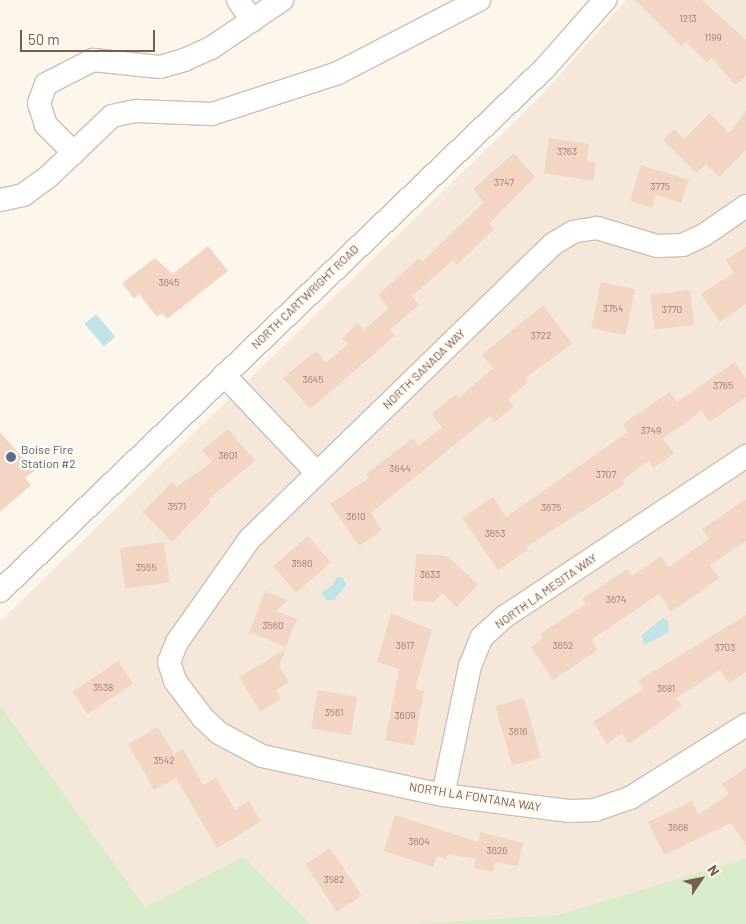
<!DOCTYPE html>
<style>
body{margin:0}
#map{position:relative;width:746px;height:924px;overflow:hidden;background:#fdf6ec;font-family:Barlow,sans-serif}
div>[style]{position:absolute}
.residential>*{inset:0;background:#f5e8da}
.green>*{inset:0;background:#d8ecc9}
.water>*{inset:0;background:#bfe3e8;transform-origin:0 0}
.building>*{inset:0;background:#f3d5c3;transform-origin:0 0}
.roads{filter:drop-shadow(1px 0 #d1beb0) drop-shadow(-1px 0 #d1beb0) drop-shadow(0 1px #d1beb0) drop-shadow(0 -1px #d1beb0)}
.minor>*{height:22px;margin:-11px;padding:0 11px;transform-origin:11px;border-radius:11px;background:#fff}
.dots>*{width:14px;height:14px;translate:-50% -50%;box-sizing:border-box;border:2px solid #fffaf3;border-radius:50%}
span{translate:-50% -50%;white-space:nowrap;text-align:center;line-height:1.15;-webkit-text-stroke:4.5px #fffaf3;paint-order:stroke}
.number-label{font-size:10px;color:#987a6a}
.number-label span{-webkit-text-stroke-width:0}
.street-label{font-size:12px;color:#7a5c4d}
.service-label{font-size:12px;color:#4e5e75}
.left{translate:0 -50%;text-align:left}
.north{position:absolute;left:676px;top:854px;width:50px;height:50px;-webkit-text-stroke:4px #fffaf3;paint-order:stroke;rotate:56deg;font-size:14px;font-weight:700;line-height:20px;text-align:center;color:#7a5c4d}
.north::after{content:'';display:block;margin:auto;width:18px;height:22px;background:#7a5c4d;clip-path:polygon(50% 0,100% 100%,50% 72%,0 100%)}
.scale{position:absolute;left:20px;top:30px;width:135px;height:22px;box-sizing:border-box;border:2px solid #7a5c4d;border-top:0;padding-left:6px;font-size:15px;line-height:18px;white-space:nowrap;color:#7a5c4d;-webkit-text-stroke:4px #fffaf3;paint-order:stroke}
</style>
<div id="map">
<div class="residential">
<i style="clip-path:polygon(626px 0,746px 0,746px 858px,557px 915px,407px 924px,311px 924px,244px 857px,145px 907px,0 705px,0 621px,538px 99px)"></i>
</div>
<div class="green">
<i style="clip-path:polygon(0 705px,145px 907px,244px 857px,311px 924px,0 924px)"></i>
<i style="clip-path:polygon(746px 858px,746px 924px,407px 924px,557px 915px)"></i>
</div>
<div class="water">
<i style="left:96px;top:314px;width:30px;height:15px;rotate:50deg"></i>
<i style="clip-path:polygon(337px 577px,343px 578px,346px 585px,334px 600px,326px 600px,321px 592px,331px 587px)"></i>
<i style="clip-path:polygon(663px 618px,668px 620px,669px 632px,644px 645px,642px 635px)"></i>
</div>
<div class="building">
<i style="clip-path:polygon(635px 0,702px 0,746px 40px,746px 76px,735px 85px,712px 58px,707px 63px,686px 42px,681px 46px)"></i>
<i style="clip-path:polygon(746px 111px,746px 150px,719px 177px,706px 164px,696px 173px,663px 140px,674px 129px,684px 139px,710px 113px,729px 133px)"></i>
<i style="clip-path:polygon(549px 138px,589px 144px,587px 161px,596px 162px,593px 181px,544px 173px)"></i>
<i style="clip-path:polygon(514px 153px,535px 177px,489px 224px,494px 229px,457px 265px,453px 260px,412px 296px,419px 305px,390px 330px,395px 336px,310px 409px,283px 378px,316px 351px,326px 363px,348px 344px,342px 338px,358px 323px,364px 330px,389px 308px,378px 295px,419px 258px,422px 262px,484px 202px,473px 189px)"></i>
<i style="clip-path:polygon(641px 165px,689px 180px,681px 203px,656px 195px,652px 208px,630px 201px)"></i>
<i style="clip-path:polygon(208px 246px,228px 271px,167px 319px,162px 313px,157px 317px,139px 294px,134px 299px,122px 283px,155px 258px,173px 274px)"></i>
<i style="clip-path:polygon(746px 247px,746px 304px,720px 322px,701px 294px,734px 273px,726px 260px)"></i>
<i style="left:601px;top:282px;width:35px;height:47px;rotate:12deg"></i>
<i style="left:690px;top:290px;width:35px;height:40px;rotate:83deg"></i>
<i style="clip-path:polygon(543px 305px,572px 344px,525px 378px,528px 382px,508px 399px,514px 406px,495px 422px,490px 416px,371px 513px,382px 530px,359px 546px,330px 504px,369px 478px,366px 474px,413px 438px,419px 446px,442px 427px,431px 414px,456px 394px,459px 398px,493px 368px,482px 355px)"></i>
<i style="clip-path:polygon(735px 362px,746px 379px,746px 397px,709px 422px,702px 411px,663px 438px,674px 454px,653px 468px,649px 461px,622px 480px,625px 484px,526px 547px,528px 550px,498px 570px,462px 518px,493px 497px,506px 517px,628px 432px,623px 424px,670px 392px,677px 402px)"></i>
<i style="clip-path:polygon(228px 429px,255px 461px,209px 499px,211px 502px,172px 542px,142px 512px,172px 482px,177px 487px,212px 462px,202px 450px)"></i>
<i style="clip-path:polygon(0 432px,34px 471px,25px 478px,31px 485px,0 512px)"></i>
<i style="clip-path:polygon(746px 499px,746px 541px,710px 565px,719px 578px,671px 612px,659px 594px,591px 640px,598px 650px,553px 680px,531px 647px,543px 638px,540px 634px,586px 604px,582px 599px,627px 569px,632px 576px,661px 556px,669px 567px,709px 539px,702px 529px)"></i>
<i style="left:308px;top:536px;width:35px;height:46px;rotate:49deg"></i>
<i style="left:164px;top:542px;width:41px;height:45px;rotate:82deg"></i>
<i style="clip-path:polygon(416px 554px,447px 556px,478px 584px,457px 607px,442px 593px,434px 602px,413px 601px)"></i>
<i style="clip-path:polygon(265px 591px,288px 600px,276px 611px,297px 619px,286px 647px,251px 633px,248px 636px)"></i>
<i style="clip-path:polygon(391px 613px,432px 630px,415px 689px,424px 691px,414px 746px,385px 740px,399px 669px,377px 662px)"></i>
<i style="clip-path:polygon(746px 615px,746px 672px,729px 683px,720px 670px,676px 698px,682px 706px,629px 744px,622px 734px,607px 744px,593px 722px,643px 689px,638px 681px)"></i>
<i style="clip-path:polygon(286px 649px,279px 666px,289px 682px,276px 690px,281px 699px,260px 712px,239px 677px)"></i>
<i style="left:118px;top:661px;width:27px;height:55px;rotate:56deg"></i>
<i style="left:318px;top:690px;width:40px;height:39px;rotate:10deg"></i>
<i style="left:524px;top:698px;width:62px;height:30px;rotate:74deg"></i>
<i style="clip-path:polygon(158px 727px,174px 754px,183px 749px,203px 785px,216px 778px,235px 810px,249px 801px,261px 822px,217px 848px,176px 778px,154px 790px,128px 744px)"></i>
<i style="clip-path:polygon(746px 768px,746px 846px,731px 823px,664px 855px,648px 822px,692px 801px,698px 815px,729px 794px,722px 784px)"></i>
<i style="clip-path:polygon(395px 815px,478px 842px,480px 832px,523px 843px,518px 866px,495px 862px,493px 872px,474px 868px,476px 859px,448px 854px,446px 859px,437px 856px,433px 867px,384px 851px)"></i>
<i style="left:330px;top:848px;width:57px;height:30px;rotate:56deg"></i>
</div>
<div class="roads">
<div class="minor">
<i style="left:238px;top:0;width:25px;rotate:56deg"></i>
<i style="left:74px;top:153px;width:40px;rotate:-135deg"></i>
<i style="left:46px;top:125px;width:23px;rotate:-108deg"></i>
<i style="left:39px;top:103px;width:20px;rotate:-70deg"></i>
<i style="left:46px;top:84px;width:53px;rotate:-27.1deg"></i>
<i style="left:93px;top:60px;width:67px;rotate:6deg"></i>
<i style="left:160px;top:67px;width:25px;rotate:-16deg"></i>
<i style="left:184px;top:60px;width:30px;rotate:-24deg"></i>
<i style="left:211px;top:48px;width:86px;rotate:-34.1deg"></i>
<i style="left:0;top:200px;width:24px;rotate:-12deg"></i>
<i style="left:23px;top:195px;width:31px;rotate:-36deg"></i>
<i style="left:48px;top:177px;width:88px;rotate:-43.6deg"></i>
<i style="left:112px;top:116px;width:25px;rotate:-12deg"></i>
<i style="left:136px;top:111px;width:76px;rotate:2.3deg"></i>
<i style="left:212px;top:114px;width:133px;rotate:-18deg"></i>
<i style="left:338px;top:73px;width:159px;rotate:-27.4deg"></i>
<i style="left:746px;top:206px;width:51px;rotate:145.4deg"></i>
<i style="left:704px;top:235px;width:23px;rotate:155deg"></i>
<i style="left:683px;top:245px;width:26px;rotate:178deg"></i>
<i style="left:657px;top:246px;width:63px;rotate:-163.3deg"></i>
<i style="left:597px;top:228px;width:24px;rotate:171deg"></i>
<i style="left:573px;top:232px;width:23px;rotate:149deg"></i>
<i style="left:553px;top:244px;width:424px;rotate:135.8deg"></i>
<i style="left:249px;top:540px;width:125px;rotate:125.2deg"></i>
<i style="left:177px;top:642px;width:22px;rotate:112deg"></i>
<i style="left:169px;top:662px;width:20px;rotate:72deg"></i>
<i style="left:175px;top:681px;width:46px;rotate:52.9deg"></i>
<i style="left:203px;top:718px;width:22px;rotate:43deg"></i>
<i style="left:219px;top:733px;width:49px;rotate:28.1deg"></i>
<i style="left:262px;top:756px;width:185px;rotate:12.2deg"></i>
<i style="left:443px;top:795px;width:128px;rotate:7.2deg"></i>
<i style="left:570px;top:811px;width:25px;rotate:-2deg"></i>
<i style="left:595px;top:810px;width:37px;rotate:-19deg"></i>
<i style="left:630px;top:798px;width:137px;rotate:-32.2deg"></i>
<i style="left:224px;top:375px;width:134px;rotate:46.5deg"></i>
<i style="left:0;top:591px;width:755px;rotate:-43.82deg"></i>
<i style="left:545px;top:68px;width:91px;rotate:-48.6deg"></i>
<i style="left:443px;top:795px;width:132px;rotate:-78.2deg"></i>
<i style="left:470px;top:666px;width:31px;rotate:-68deg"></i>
<i style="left:482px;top:637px;width:30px;rotate:-42deg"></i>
<i style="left:504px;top:617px;width:291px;rotate:-33.6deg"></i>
</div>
</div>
<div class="dots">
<i style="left:11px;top:457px;background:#5c6f8a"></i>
</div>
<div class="number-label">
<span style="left:688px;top:19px">1213</span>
<span style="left:713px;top:38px">1199</span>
<span style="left:567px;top:152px">3763</span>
<span style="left:504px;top:183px">3747</span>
<span style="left:660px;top:187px">3775</span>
<span style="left:169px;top:283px">3645</span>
<span style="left:613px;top:309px">3754</span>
<span style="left:672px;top:310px">3770</span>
<span style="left:541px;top:336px">3722</span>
<span style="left:313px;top:380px">3645</span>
<span style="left:723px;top:386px">3765</span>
<span style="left:651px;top:431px">3749</span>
<span style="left:228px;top:456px">3601</span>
<span style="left:400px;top:469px">3644</span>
<span style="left:606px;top:475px">3707</span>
<span style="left:177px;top:507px">3571</span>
<span style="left:551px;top:508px">3675</span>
<span style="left:356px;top:517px">3610</span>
<span style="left:495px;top:534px">3653</span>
<span style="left:302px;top:564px">3580</span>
<span style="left:146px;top:568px">3555</span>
<span style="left:430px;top:575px">3633</span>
<span style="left:616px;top:600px">3674</span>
<span style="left:273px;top:626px">3560</span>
<span style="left:405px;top:646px">3617</span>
<span style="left:563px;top:646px">3652</span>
<span style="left:725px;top:648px">3703</span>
<span style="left:103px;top:688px">3538</span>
<span style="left:666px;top:689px">3681</span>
<span style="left:334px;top:713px">3561</span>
<span style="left:405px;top:716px">3609</span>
<span style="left:518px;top:732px">3616</span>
<span style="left:164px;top:761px">3542</span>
<span style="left:678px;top:828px">3668</span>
<span style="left:419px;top:842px">3604</span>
<span style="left:497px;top:851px">3626</span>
<span style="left:334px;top:880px">3582</span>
</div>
<div class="street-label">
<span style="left:305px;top:297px;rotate:-44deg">NORTH CARTWRIGHT ROAD</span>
<span style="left:424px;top:369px;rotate:-44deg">NORTH SANADA WAY</span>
<span style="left:546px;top:591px;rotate:-35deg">NORTH LA MESITA WAY</span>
<span style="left:475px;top:797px;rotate:9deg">NORTH LA FONTANA WAY</span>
</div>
<div class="service-label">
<span class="left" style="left:21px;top:457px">Boise Fire<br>Station #2</span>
</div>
<div class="north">N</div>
<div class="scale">50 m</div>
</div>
